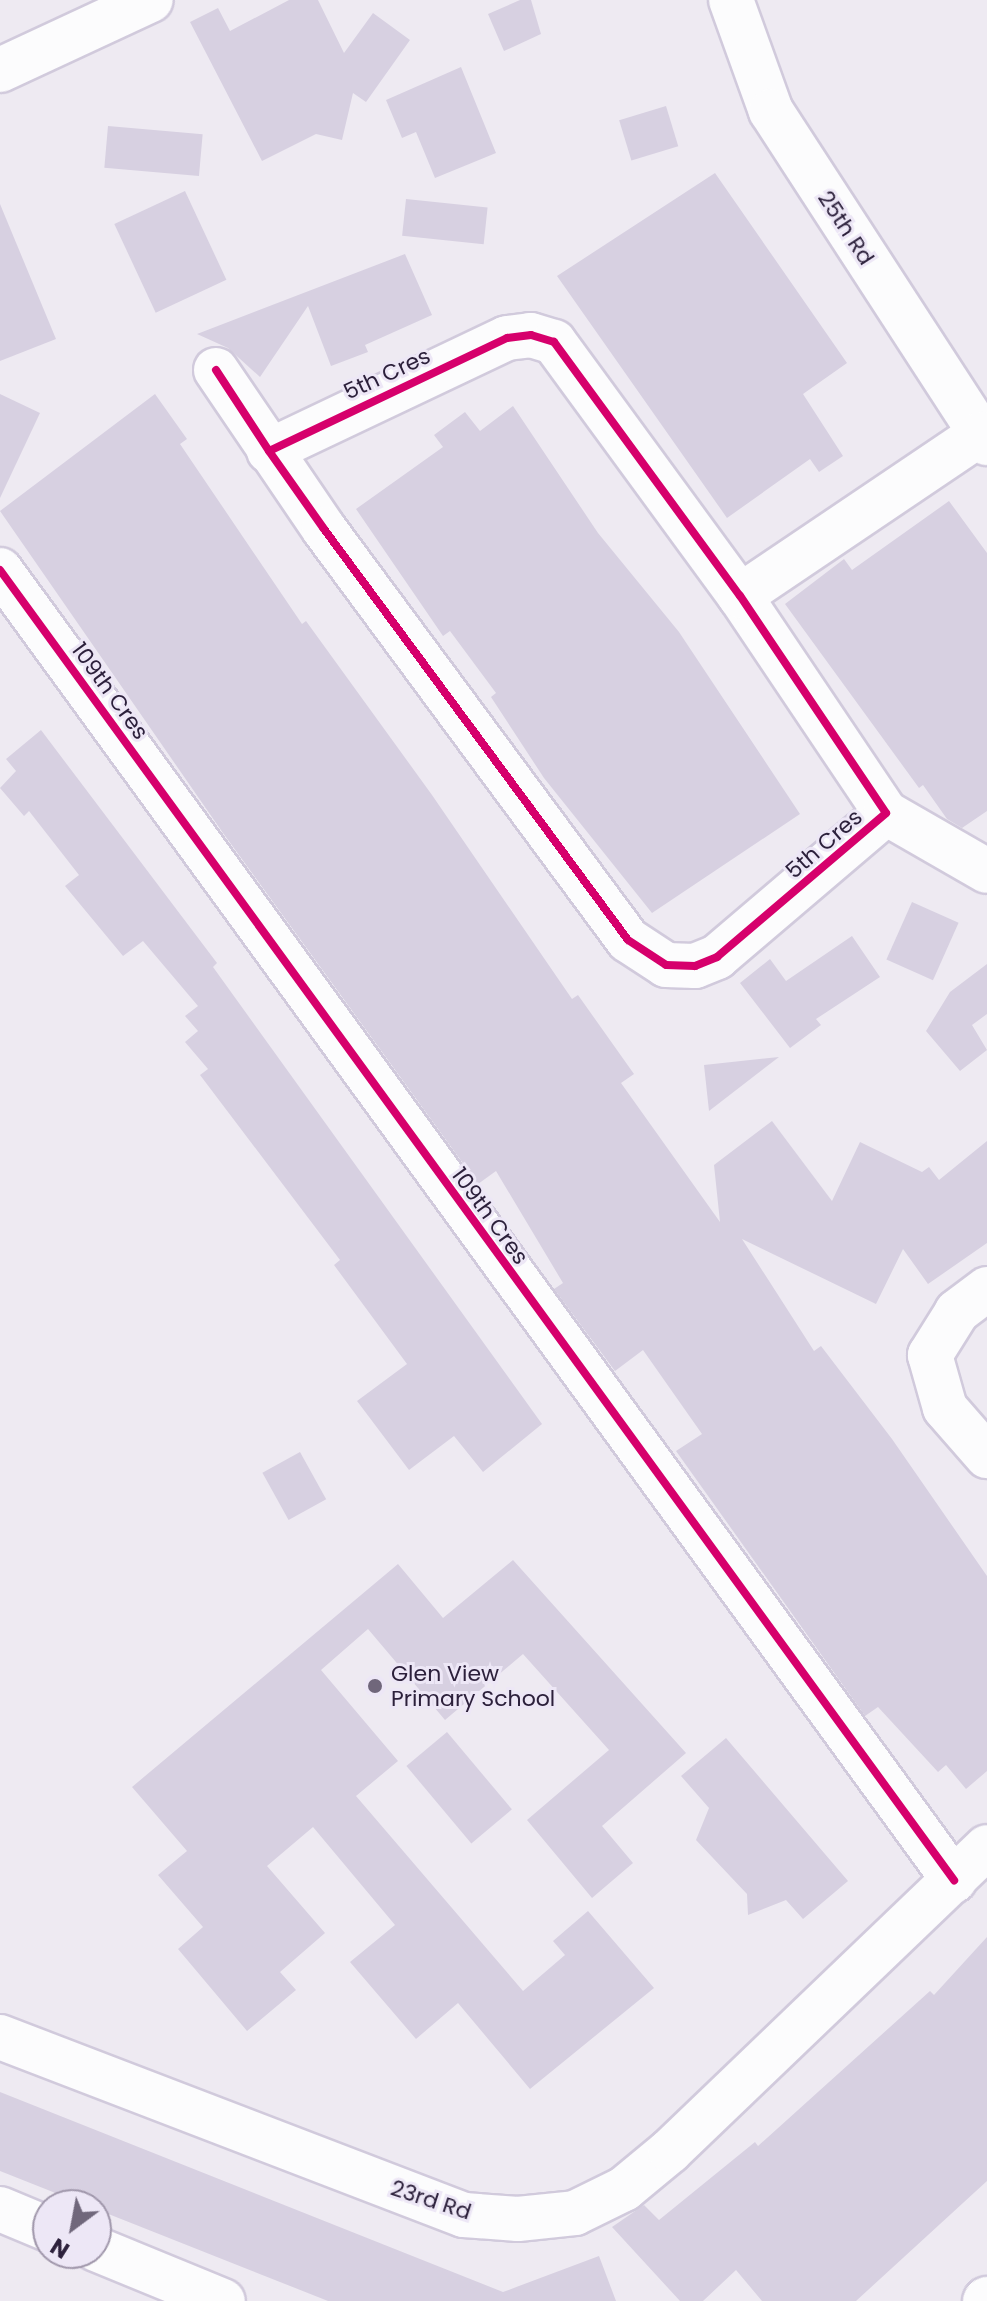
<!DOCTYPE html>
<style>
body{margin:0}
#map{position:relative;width:987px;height:2301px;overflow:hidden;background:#eeeaf2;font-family:Poppins,sans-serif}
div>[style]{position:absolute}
.building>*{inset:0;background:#d7d0e1;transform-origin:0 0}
.roads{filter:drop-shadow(2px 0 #d1cadc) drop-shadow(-2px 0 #d1cadc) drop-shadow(0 2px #d1cadc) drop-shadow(0 -2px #d1cadc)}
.minor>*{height:44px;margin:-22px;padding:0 22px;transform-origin:22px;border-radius:22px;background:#fcfcfd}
.cycleway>*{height:8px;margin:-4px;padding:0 4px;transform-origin:4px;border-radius:4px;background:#d6006c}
.dots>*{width:22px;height:22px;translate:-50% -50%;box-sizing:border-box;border:4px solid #ede7f6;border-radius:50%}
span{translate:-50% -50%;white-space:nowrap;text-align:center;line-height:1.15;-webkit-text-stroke:6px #ede7f6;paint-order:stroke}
.street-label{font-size:22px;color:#2c203b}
.poi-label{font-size:22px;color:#2c203b}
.left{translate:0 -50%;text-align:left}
.north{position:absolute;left:32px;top:2189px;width:80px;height:80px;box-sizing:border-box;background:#ede7f6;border:2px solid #a097ab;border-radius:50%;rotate:212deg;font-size:22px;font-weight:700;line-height:32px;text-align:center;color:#2c203b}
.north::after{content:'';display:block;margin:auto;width:28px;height:36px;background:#70677b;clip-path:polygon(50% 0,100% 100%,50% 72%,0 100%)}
</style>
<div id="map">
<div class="building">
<i style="clip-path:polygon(289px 0,318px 0,344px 53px,373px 13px,410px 40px,366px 102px,353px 93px,342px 140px,316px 134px,262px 161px,190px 22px,218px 8px,230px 31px)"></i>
<i style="clip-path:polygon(520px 0,531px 0,541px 34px,504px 51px,488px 14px)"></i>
<i style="clip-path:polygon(461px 67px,496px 153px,435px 178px,416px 132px,402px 138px,386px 100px)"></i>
<i style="left:666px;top:106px;width:42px;height:49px;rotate:73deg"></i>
<i style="left:108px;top:126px;width:95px;height:42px;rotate:5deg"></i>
<i style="clip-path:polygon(715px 173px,847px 363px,803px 394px,843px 456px,819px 472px,810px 459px,727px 518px,557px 276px)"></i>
<i style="left:185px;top:191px;width:98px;height:78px;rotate:65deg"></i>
<i style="left:406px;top:199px;width:82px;height:37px;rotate:6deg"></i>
<i style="clip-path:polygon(0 204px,56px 339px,0 361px)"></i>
<i style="clip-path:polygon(405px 254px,432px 315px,365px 345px,368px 352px,331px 366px,308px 306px,260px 377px,228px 348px,197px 334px)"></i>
<i style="clip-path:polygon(0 394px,40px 413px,0 498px)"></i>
<i style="clip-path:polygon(155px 394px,187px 439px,180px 444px,302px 624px,306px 621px,432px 795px,572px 999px,578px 995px,634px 1074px,621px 1083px,720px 1222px,714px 1165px,772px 1121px,832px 1201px,860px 1142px,922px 1172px,929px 1167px,939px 1180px,987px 1141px,987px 1243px,928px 1284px,903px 1249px,876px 1304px,742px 1239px,814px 1351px,821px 1346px,892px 1439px,987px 1576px,987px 1771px,966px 1789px,946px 1765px,938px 1772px,878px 1707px,865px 1716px,676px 1451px,702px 1434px,643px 1350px,615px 1371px,554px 1289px,563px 1283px,496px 1171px,478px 1184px,223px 833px,0 511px)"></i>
<i style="clip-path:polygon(513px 406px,598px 533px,679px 632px,800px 814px,652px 913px,544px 778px,491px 697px,496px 693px,450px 631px,443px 636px,356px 509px,443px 447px,434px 435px,465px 412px,480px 431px)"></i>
<i style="clip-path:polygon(949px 501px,987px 553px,987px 811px,962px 828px,947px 819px,923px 785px,919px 788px,785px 604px,844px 559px,852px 570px)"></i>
<i style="clip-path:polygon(41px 730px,217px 963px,213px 967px,542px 1424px,483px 1472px,454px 1436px,409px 1470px,357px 1401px,407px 1364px,334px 1265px,340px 1260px,200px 1075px,208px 1069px,185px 1042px,198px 1031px,185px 1016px,198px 1006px,143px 941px,123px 956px,65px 886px,79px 875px,29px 811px,24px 816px,0 788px,16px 771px,6px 759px)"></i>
<i style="left:912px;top:902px;width:51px;height:63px;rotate:24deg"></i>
<i style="clip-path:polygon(852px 936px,880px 977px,816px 1019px,821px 1025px,790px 1048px,740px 983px,770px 959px,786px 981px)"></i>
<i style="clip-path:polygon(987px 964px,987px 1014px,972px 1025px,987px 1050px,960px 1071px,926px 1031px,950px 992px)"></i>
<i style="clip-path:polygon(779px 1057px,709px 1111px,704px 1065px)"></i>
<i style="left:300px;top:1452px;width:54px;height:43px;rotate:61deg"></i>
<i style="clip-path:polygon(513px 1560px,686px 1753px,602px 1826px,633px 1863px,592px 1898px,527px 1820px,609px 1750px,523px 1654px,445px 1720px,368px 1629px,321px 1670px,398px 1761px,356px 1796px,523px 1991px,565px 1955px,553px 1941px,588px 1911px,654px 1988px,530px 2089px,458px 2003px,416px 2039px,350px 1962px,395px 1925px,313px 1827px,267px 1866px,325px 1933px,280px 1972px,296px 1990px,247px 2031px,178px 1949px,203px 1927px,158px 1875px,187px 1851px,132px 1787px,398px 1564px,443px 1618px)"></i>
<i style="left:447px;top:1732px;width:101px;height:53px;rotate:50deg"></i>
<i style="clip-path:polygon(726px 1738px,848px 1881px,803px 1919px,786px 1900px,748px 1915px,747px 1894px,696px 1840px,709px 1808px,681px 1776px)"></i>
<i style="clip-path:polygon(987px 1937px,987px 2181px,856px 2301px,762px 2301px,736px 2270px,703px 2301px,680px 2301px,612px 2227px,644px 2205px,659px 2220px,755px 2142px,758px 2146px,930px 1991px,934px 1995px)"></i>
<i style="clip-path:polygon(0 2092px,503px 2292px,599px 2256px,616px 2301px,328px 2301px,0 2171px)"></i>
</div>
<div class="roads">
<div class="minor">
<i style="left:731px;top:0;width:118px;rotate:70.2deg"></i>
<i style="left:771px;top:111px;width:396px;rotate:57deg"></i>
<i style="left:0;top:70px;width:166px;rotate:-24.9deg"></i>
<i style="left:216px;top:370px;width:192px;rotate:55.8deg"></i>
<i style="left:324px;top:529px;width:511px;rotate:53.51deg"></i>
<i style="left:628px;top:940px;width:45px;rotate:33.3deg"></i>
<i style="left:666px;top:965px;width:29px;rotate:2deg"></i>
<i style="left:695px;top:966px;width:24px;rotate:-22deg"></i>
<i style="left:717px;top:957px;width:222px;rotate:-40.4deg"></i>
<i style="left:269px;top:451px;width:263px;rotate:-25.4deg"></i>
<i style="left:507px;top:338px;width:24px;rotate:-7deg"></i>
<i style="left:531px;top:335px;width:24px;rotate:17deg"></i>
<i style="left:554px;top:342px;width:315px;rotate:53.8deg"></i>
<i style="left:740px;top:596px;width:262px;rotate:56.1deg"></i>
<i style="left:886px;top:813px;width:116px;rotate:29.9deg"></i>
<i style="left:0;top:570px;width:1621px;rotate:53.94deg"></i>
<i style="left:740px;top:596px;width:290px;rotate:-34deg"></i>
<i style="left:987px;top:1289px;width:38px;rotate:143deg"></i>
<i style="left:957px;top:1312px;width:51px;rotate:122.1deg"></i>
<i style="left:930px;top:1355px;width:55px;rotate:74.2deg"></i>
<i style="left:945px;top:1408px;width:64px;rotate:48.8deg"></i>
<i style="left:0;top:2037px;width:497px;rotate:21deg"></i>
<i style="left:464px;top:2215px;width:54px;rotate:4.2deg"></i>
<i style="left:518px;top:2219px;width:57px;rotate:-6deg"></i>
<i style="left:575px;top:2213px;width:55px;rotate:-26.1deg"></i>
<i style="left:624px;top:2189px;width:60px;rotate:-39.6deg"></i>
<i style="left:670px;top:2151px;width:439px;rotate:-43.8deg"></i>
<i style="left:0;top:2209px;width:52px;rotate:22.6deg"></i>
<i style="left:96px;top:2249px;width:137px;rotate:22.3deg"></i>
<i style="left:985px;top:2301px;width:3px;rotate:-45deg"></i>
</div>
</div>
<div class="cycleway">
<i style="left:216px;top:370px;width:97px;rotate:56.8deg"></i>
<i style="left:269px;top:451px;width:95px;rotate:54.8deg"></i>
<i style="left:324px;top:529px;width:511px;rotate:53.51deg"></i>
<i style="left:628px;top:940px;width:45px;rotate:33.3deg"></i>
<i style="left:666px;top:965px;width:29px;rotate:2deg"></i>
<i style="left:695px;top:966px;width:24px;rotate:-22deg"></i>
<i style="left:717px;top:957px;width:222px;rotate:-40.4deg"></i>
<i style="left:886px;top:813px;width:262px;rotate:-123.9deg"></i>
<i style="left:740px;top:596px;width:315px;rotate:-126.2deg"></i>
<i style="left:554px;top:342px;width:24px;rotate:-163deg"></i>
<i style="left:531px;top:335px;width:24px;rotate:173deg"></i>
<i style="left:507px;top:338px;width:263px;rotate:154.6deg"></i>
<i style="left:0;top:570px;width:1621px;rotate:53.94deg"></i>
</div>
<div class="dots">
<i style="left:375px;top:1686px;background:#70677b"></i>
</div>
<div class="street-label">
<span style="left:846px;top:228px;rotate:57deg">25th Rd</span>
<span style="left:387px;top:374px;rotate:-25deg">5th Cres</span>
<span style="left:110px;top:691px;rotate:54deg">109th Cres</span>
<span style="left:824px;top:844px;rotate:-41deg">5th Cres</span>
<span style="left:490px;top:1216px;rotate:54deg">109th Cres</span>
<span style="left:431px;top:2200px;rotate:18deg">23rd Rd</span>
</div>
<div class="poi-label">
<span class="left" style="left:391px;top:1686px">Glen View<br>Primary School</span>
</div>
<div class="north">N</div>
</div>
